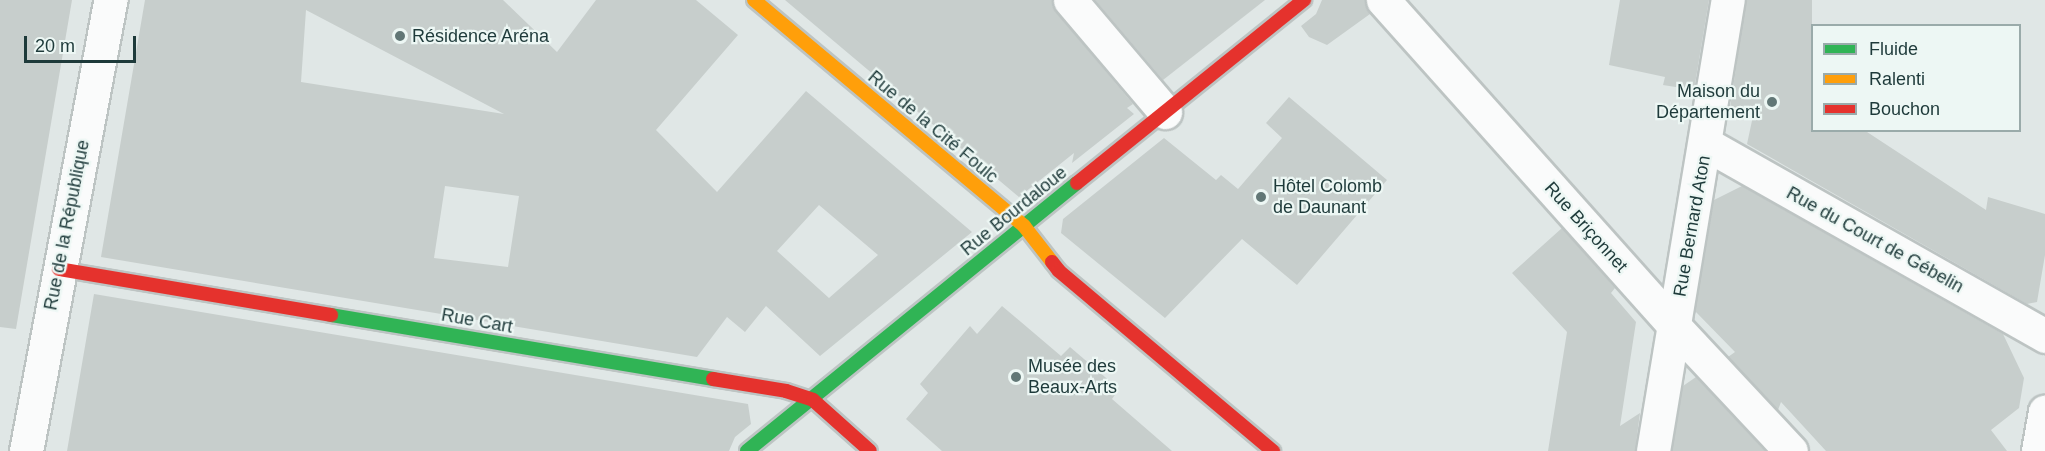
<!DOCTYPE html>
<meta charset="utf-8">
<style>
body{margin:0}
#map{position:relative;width:2045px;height:451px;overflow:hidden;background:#e0e7e6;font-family:Arial,sans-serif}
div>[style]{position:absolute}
.building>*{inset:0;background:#c7cecc}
.roads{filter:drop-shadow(2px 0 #bdc4c3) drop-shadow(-2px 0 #bdc4c3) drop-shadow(0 2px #bdc4c3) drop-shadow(0 -2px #bdc4c3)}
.street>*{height:33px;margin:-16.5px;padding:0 16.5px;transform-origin:16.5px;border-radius:16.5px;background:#fafbfb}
.fast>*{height:14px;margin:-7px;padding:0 7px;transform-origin:7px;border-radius:7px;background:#30b455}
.slow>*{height:14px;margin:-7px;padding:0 7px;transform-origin:7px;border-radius:7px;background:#ff9f0a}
.jam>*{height:14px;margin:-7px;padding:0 7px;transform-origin:7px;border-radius:7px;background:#e5322d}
.dots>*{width:16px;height:16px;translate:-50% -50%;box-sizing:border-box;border:3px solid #edf7f4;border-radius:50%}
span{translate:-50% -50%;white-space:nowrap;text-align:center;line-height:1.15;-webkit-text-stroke:4.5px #edf7f4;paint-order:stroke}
.poi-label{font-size:18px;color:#1e3a3a}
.left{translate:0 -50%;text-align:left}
.right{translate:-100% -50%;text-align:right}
.street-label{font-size:18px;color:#1e3a3a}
.legend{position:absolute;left:1811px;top:24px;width:210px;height:108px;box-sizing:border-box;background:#edf7f4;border:2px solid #9aabaa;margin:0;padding:8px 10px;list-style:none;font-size:18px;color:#1e3a3a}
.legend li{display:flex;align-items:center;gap:12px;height:30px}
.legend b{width:30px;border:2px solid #9aabaa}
.scale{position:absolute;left:24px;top:36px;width:112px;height:27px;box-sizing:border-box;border:3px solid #1e3a3a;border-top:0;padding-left:8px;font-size:18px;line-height:21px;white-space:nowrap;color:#1e3a3a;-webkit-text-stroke:4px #edf7f4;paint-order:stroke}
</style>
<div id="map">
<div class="building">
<i style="clip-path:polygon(0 0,72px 0,16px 329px,0 327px)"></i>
<i style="clip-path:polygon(evenodd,145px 0,503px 0,557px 52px,596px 0,696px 0,738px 35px,656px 130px,717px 192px,806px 91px,972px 232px,820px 356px,766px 306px,745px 332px,727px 317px,697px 357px,101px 257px,145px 0,306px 10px,504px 114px,301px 82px,306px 10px,145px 0,445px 186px,519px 196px,508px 267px,434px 258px,445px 186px,145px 0,819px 205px,878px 255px,829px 298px,777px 251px,819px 205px)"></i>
<i style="clip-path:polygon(785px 0,1052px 0,1056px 12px,1133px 104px,1127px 108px,1134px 114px,1072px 163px,1074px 153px,1019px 197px)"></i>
<i style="clip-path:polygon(1095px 0,1265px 0,1163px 80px)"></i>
<i style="clip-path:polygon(1322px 0,1365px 0,1370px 14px,1327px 45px,1309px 37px,1301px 26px,1316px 14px)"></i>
<i style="clip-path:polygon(1620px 0,1709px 0,1694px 90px,1663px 85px,1665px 77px,1609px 65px)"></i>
<i style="clip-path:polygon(1746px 0,1812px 0,1812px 130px,1864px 130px,1986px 210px,1988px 197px,2045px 214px,2045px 255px,2037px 302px,2027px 304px,1747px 144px,1753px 116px,1730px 108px)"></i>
<i style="clip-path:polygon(1289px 97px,1387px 180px,1297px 285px,1242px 239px,1165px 318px,1061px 233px,1063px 219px,1164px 138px,1216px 180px,1221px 175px,1238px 189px,1282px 138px,1266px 123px)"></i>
<i style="clip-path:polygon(1742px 186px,2003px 334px,2024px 378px,2019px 408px,1991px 430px,2007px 451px,1826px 451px,1781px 402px,1778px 410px,1728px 357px,1735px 352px,1695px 311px,1714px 200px)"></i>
<i style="clip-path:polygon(1562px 228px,1615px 288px,1611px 293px,1636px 322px,1620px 426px,1640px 413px,1635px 451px,1548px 451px,1567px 332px,1512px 273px)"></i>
<i style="clip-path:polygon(94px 294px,748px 404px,751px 424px,735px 437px,729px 451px,67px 451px)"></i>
<i style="clip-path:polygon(1002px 306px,1061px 356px,1070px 347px,1119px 389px,1112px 399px,1172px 451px,942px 451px,906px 419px,928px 393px,920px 384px,970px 326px,977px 334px)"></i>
<i style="clip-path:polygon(1696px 377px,1765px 451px,1672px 451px,1683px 386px)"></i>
</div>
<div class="roads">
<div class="street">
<i style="left:1070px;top:0;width:147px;rotate:49.7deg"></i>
<i style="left:1383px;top:0;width:437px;rotate:48.2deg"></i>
<i style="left:1674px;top:326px;width:171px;rotate:46.9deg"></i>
<i style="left:1706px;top:144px;width:390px;rotate:29.5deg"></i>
<i style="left:26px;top:451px;width:459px;rotate:-79.4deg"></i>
<i style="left:1653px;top:451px;width:457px;rotate:-80.6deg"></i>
<i style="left:2038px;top:451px;width:40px;rotate:-80deg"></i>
</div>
<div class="fast">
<i style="left:331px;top:315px;width:387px;rotate:9.5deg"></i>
<i style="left:747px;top:451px;width:425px;rotate:-39.1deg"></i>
</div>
<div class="slow">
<i style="left:754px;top:0;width:352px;rotate:39.9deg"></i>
<i style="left:1024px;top:226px;width:46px;rotate:52.1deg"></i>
</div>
<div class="jam">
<i style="left:1077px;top:183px;width:292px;rotate:-38.9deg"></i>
<i style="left:1052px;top:262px;width:11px;rotate:52deg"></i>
<i style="left:1059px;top:271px;width:280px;rotate:40.1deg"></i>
<i style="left:59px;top:269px;width:276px;rotate:9.6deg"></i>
<i style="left:713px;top:379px;width:74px;rotate:9.3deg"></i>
<i style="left:786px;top:391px;width:28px;rotate:18deg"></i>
<i style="left:813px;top:400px;width:76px;rotate:41.8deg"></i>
</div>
</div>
<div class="dots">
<i style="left:400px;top:36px;background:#627776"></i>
<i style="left:1772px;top:102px;background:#627776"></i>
<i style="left:1261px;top:197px;background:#627776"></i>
<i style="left:1016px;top:377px;background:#627776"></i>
</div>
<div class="poi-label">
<span class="left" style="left:412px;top:36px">Résidence Aréna</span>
<span class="right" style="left:1760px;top:102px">Maison du<br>Département</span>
<span class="left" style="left:1273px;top:197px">Hôtel Colomb<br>de Daunant</span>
<span class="left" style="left:1028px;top:377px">Musée des<br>Beaux-Arts</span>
</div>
<div class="street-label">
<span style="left:933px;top:127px;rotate:40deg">Rue de la Cité Foulc</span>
<span style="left:1014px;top:211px;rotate:-39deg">Rue Bourdaloue</span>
<span style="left:67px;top:225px;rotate:-79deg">Rue de la République</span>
<span style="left:1692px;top:226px;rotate:-80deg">Rue Bernard Aton</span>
<span style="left:1586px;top:227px;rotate:48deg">Rue Briçonnet</span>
<span style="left:1875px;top:240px;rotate:29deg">Rue du Court de Gébelin</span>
<span style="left:477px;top:321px;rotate:10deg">Rue Cart</span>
</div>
<ul class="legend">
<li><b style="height:8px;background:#30b455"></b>Fluide</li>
<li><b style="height:8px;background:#ff9f0a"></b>Ralenti</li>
<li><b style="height:8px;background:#e5322d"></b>Bouchon</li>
</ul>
<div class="scale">20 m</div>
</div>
